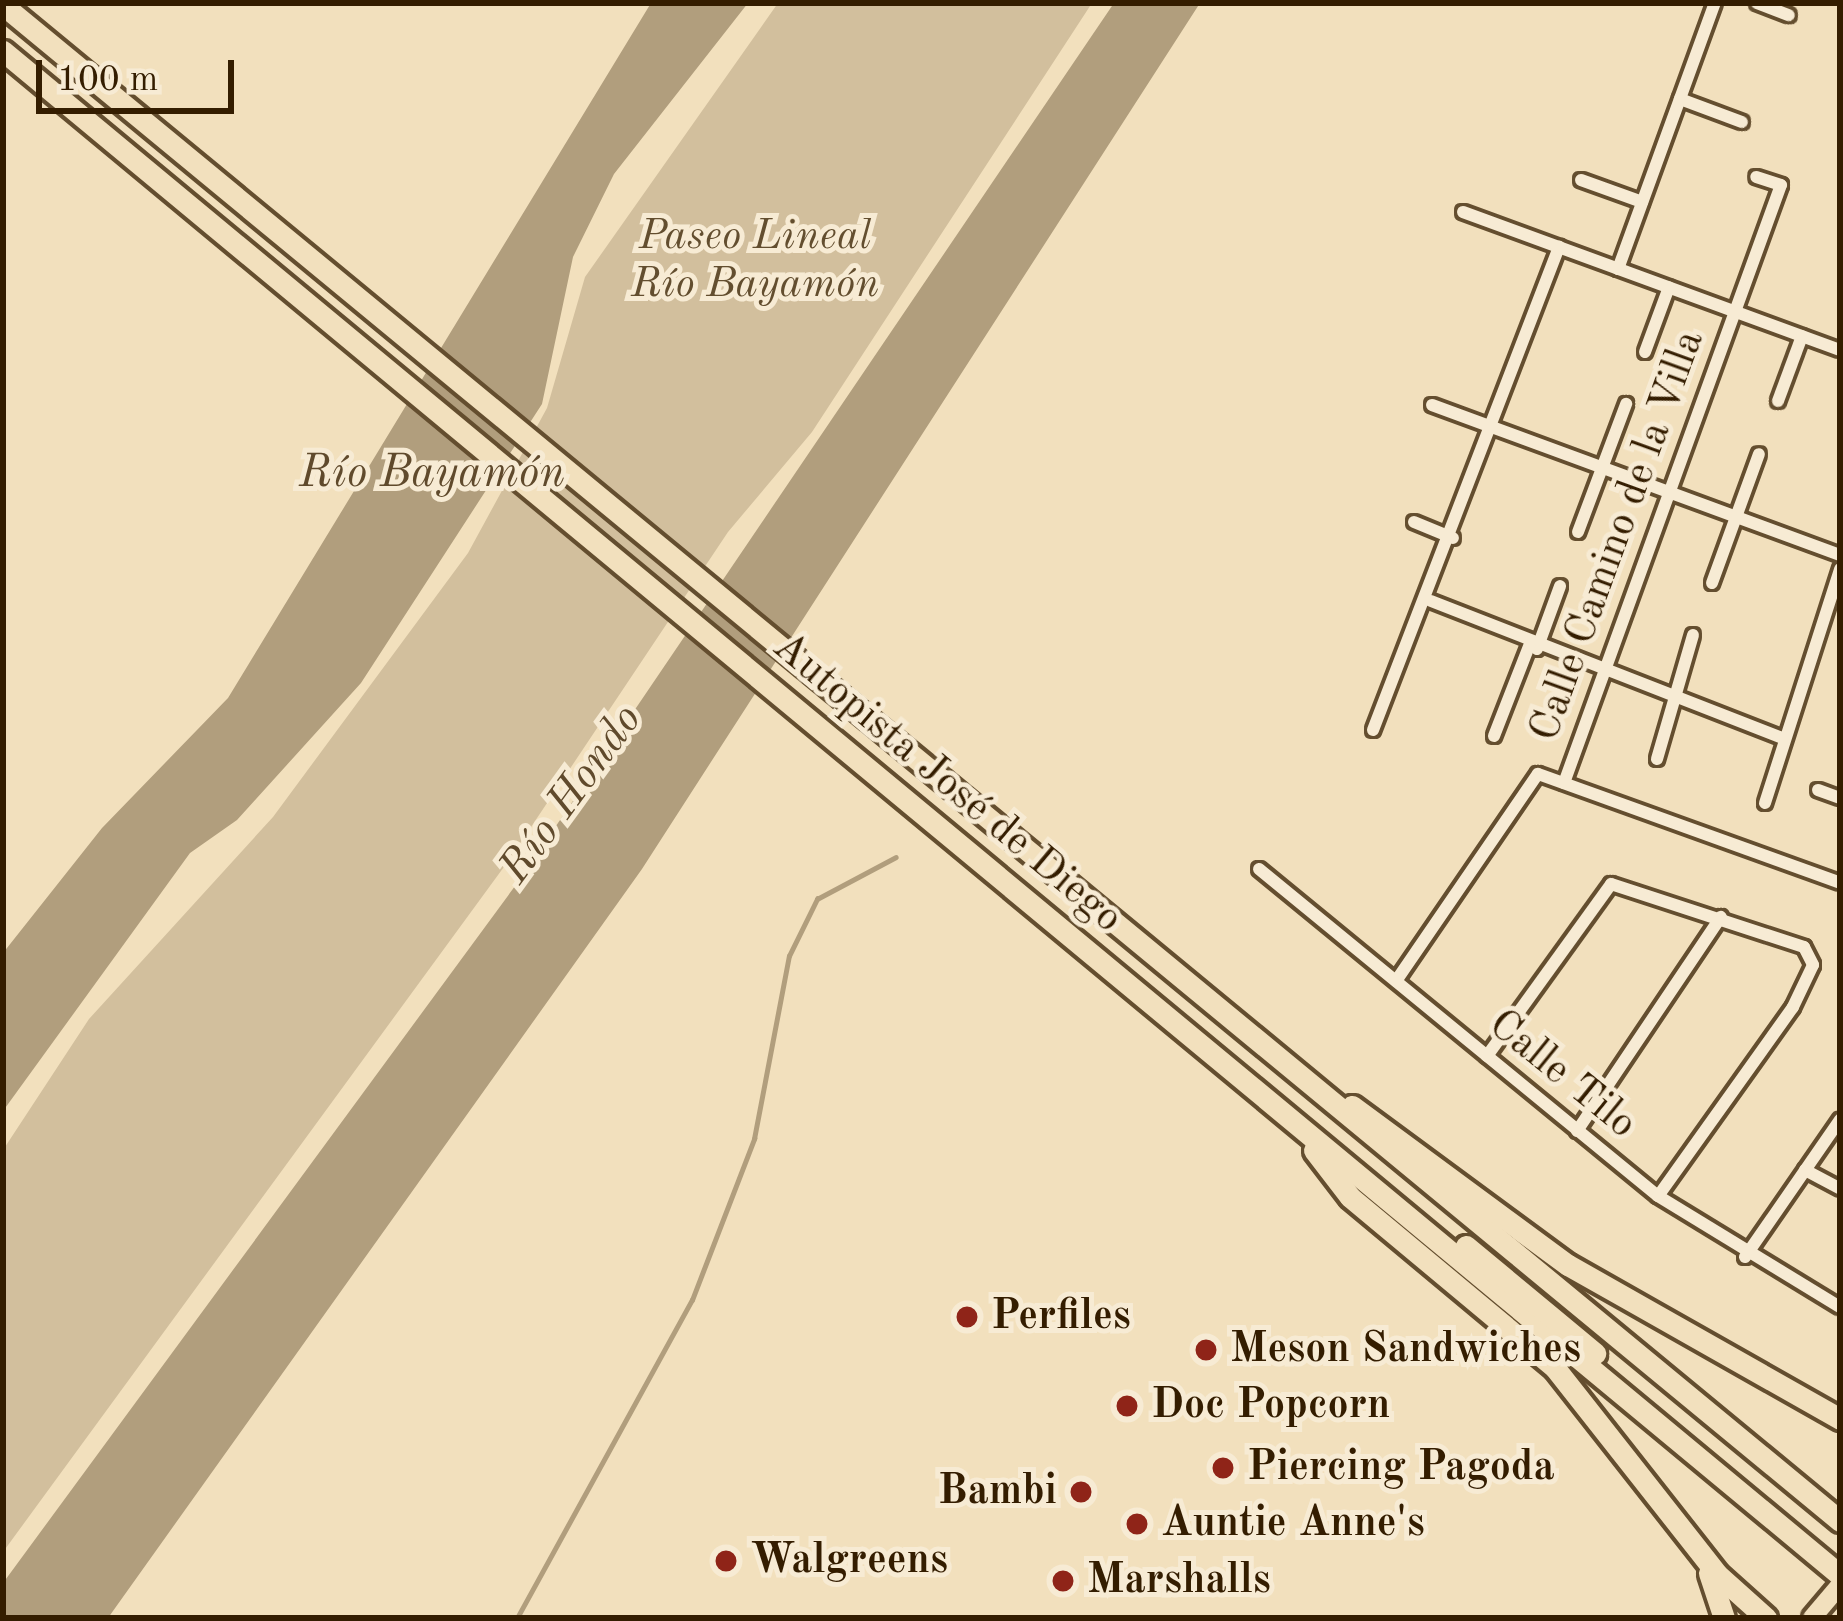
<!DOCTYPE html>
<meta charset="utf-8">
<style>
body{margin:0}
#map{position:relative;width:1843px;height:1621px;overflow:hidden;background:#f2e0bd;font-family:"Old Standard TT",serif}
div>[style]{position:absolute}
.green>*{inset:0;background:#d2bf9d}
.water>*{inset:0;background:#b19e7d}
.stream>*{height:4.5px;margin:-2.25px;padding:0 2.25px;transform-origin:2.25px;border-radius:2.25px;background:#b19e7d}
.roads{filter:drop-shadow(3px 0 #644e2f) drop-shadow(-3px 0 #644e2f) drop-shadow(0 3px #644e2f) drop-shadow(0 -3px #644e2f)}
.street>*{height:12px;margin:-6px;padding:0 6px;transform-origin:6px;border-radius:6px;background:#f7ebd4}
.primary>*{height:18px;margin:-9px;padding:0 9px;transform-origin:9px;border-radius:9px;background:#f2e0bd}
.highway>*{height:21px;margin:-10.5px;padding:0 10.5px;transform-origin:10.5px;border-radius:10.5px;background:#f2e0bd}
.dots>*{width:33px;height:33px;translate:-50% -50%;box-sizing:border-box;border:6px solid #f7ebd4;border-radius:50%}
span{translate:-50% -50%;white-space:nowrap;text-align:center;line-height:1.15;-webkit-text-stroke:10px #f7ebd4;paint-order:stroke}
.park-label{font-size:42px;color:#634e2f;font-style:italic}
.street-label{font-size:42px;color:#341d00}
.poi-label{font-size:42px;color:#341d00;font-weight:700}
.left{translate:0 -50%;text-align:left}
.right{translate:-100% -50%;text-align:right}
.water-label{font-size:45px;color:#604a2c;font-style:italic}
.frame{position:absolute;inset:0;border:6px solid #341d00;pointer-events:none}
.scale{position:absolute;left:36px;top:60px;width:198px;height:54px;box-sizing:border-box;border:6px solid #341d00;border-top:0;padding-left:15px;font-size:36px;line-height:42px;white-space:nowrap;color:#341d00;-webkit-text-stroke:9px #f7ebd4;paint-order:stroke}
</style>
<div id="map">
<div class="green">
<i style="clip-path:polygon(778px 3px,1092px 3px,812px 432px,728px 532px,509px 860px,3px 1552px,3px 1150px,89px 1019px,273px 817px,468px 553px,547px 408px,585px 277px)"></i>
</div>
<div class="water">
<i style="clip-path:polygon(651px 3px,748px 3px,614px 174px,573px 257px,542px 404px,361px 683px,237px 820px,190px 853px,3px 1111px,3px 953px,102px 828px,228px 698px)"></i>
<i style="clip-path:polygon(1114px 3px,1200px 3px,642px 869px,108px 1618px,3px 1618px,3px 1583px,518px 882px)"></i>
</div>
<div class="stream">
<i style="left:517px;top:1618px;width:363px;rotate:-61.2deg"></i>
<i style="left:692px;top:1300px;width:173px;rotate:-68.9deg"></i>
<i style="left:754px;top:1139px;width:186px;rotate:-79.2deg"></i>
<i style="left:789px;top:956px;width:64px;rotate:-63.8deg"></i>
<i style="left:817px;top:899px;width:89px;rotate:-28deg"></i>
</div>
<div class="roads">
<div class="street">
<i style="left:1757px;top:3px;width:34px;rotate:21deg"></i>
<i style="left:1680px;top:99px;width:66px;rotate:20.4deg"></i>
<i style="left:1581px;top:180px;width:65px;rotate:19.8deg"></i>
<i style="left:1463px;top:212px;width:401px;rotate:20.1deg"></i>
<i style="left:1618px;top:269px;width:283px;rotate:-70deg"></i>
<i style="left:1645px;top:352px;width:69px;rotate:-69.7deg"></i>
<i style="left:1778px;top:401px;width:69px;rotate:-69.7deg"></i>
<i style="left:1432px;top:405px;width:435px;rotate:20.2deg"></i>
<i style="left:1414px;top:522px;width:42px;rotate:22.3deg"></i>
<i style="left:1578px;top:532px;width:137px;rotate:-69.4deg"></i>
<i style="left:1712px;top:583px;width:137px;rotate:-70deg"></i>
<i style="left:1431px;top:601px;width:375px;rotate:21.3deg"></i>
<i style="left:1537px;top:649px;width:67px;rotate:-69.9deg"></i>
<i style="left:1373px;top:730px;width:518px;rotate:-68.94deg"></i>
<i style="left:1494px;top:736px;width:97px;rotate:-68.7deg"></i>
<i style="left:1657px;top:759px;width:129px;rotate:-73.8deg"></i>
<i style="left:1564px;top:783px;width:636px;rotate:-70.06deg"></i>
<i style="left:1781px;top:185px;width:26px;rotate:-162deg"></i>
<i style="left:1818px;top:790px;width:23px;rotate:20deg"></i>
<i style="left:1765px;top:803px;width:246px;rotate:-72.2deg"></i>
<i style="left:1259px;top:869px;width:516px;rotate:39.34deg"></i>
<i style="left:1658px;top:1196px;width:213px;rotate:31.4deg"></i>
<i style="left:1396px;top:981px;width:251px;rotate:-55.6deg"></i>
<i style="left:1538px;top:774px;width:321px;rotate:19.8deg"></i>
<i style="left:1487px;top:1056px;width:212px;rotate:-54.2deg"></i>
<i style="left:1611px;top:884px;width:203px;rotate:18.1deg"></i>
<i style="left:1804px;top:947px;width:20px;rotate:63deg"></i>
<i style="left:1813px;top:965px;width:47px;rotate:115.5deg"></i>
<i style="left:1793px;top:1007px;width:232px;rotate:125.5deg"></i>
<i style="left:1577px;top:1131px;width:258px;rotate:-56.1deg"></i>
<i style="left:1805px;top:1170px;width:40px;rotate:28deg"></i>
<i style="left:1745px;top:1257px;width:167px;rotate:-55.3deg"></i>
</div>
<div class="primary">
<i style="left:1812px;top:1618px;width:43px;rotate:-49.7deg"></i>
</div>
<div class="highway">
<i style="left:3px;top:5px;width:2382px;rotate:39.53deg"></i>
<i style="left:3px;top:51px;width:2387px;rotate:39.68deg"></i>
<i style="left:1352px;top:1106px;width:268px;rotate:36.4deg"></i>
<i style="left:1568px;top:1265px;width:313px;rotate:29.5deg"></i>
<i style="left:1314px;top:1150px;width:59px;rotate:52.5deg"></i>
<i style="left:1350px;top:1197px;width:267px;rotate:39.8deg"></i>
<i style="left:1555px;top:1368px;width:262px;rotate:51.8deg"></i>
<i style="left:1717px;top:1574px;width:66px;rotate:41.9deg"></i>
<i style="left:1466px;top:1246px;width:168px;rotate:39.7deg"></i>
<i style="left:1709px;top:1573px;width:47px;rotate:71.6deg"></i>
</div>
</div>
<div class="dots">
<i style="left:967px;top:1317px;background:#8f2418"></i>
<i style="left:1206px;top:1350px;background:#8f2418"></i>
<i style="left:1127px;top:1406px;background:#8f2418"></i>
<i style="left:1223px;top:1468px;background:#8f2418"></i>
<i style="left:1081px;top:1492px;background:#8f2418"></i>
<i style="left:1137px;top:1524px;background:#8f2418"></i>
<i style="left:726px;top:1561px;background:#8f2418"></i>
<i style="left:1063px;top:1581px;background:#8f2418"></i>
</div>
<div class="park-label">
<span style="left:755px;top:261px">Paseo Lineal<br>Río Bayamón</span>
</div>
<div class="street-label">
<span style="left:1618px;top:536px;rotate:-70deg">Calle Camino de la Villa</span>
<span style="left:947px;top:783px;rotate:40deg">Autopista José de Diego</span>
<span style="left:1562px;top:1075px;rotate:39deg">Calle Tilo</span>
</div>
<div class="poi-label">
<span class="left" style="left:991px;top:1317px">Perfiles</span>
<span class="left" style="left:1230px;top:1350px">Meson Sandwiches</span>
<span class="left" style="left:1151px;top:1406px">Doc Popcorn</span>
<span class="left" style="left:1247px;top:1468px">Piercing Pagoda</span>
<span class="right" style="left:1057px;top:1492px">Bambi</span>
<span class="left" style="left:1161px;top:1524px">Auntie Anne's</span>
<span class="left" style="left:750px;top:1561px">Walgreens</span>
<span class="left" style="left:1087px;top:1581px">Marshalls</span>
</div>
<div class="water-label">
<span style="left:432px;top:475px">Río Bayamón</span>
<span style="left:572px;top:795px;rotate:-54deg">Río Hondo</span>
</div>
<div class="frame"></div>
<div class="scale">100 m</div>
</div>
